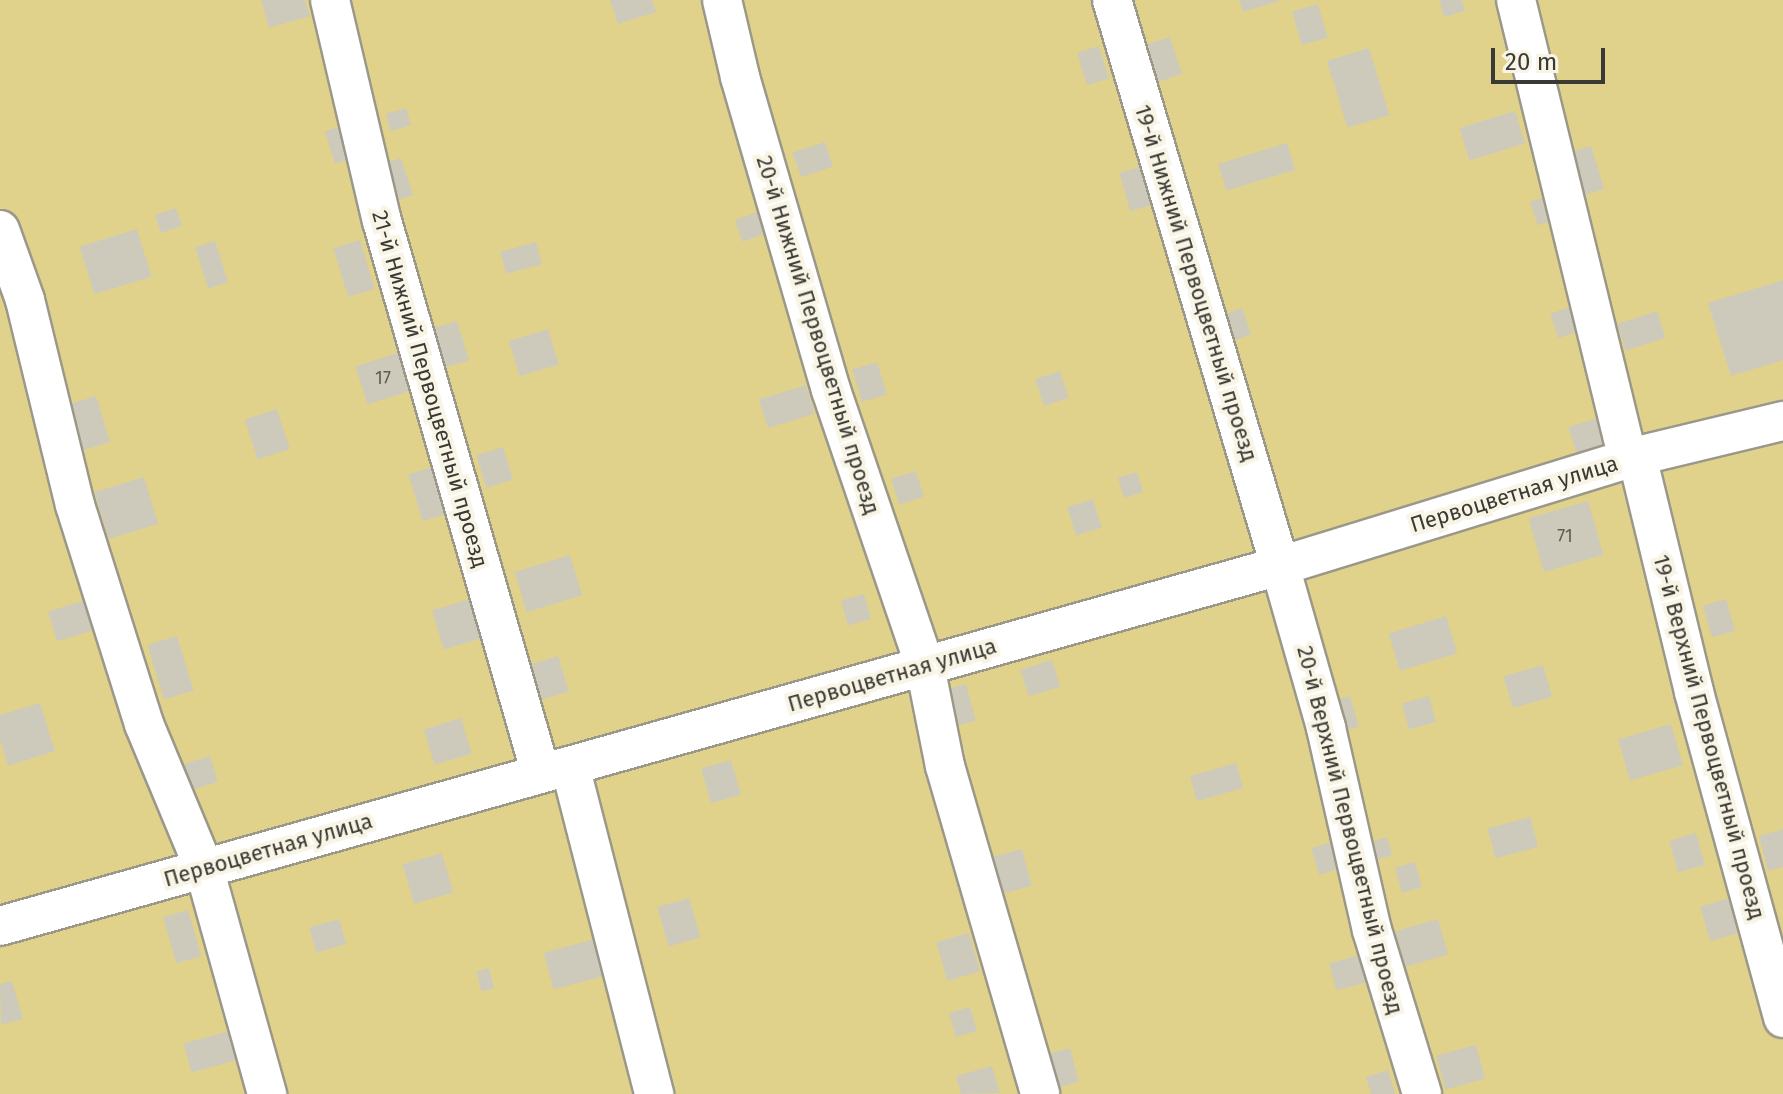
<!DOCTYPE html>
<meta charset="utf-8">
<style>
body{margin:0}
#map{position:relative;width:1783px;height:1094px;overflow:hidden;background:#f8f5e6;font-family:"Fira Sans",sans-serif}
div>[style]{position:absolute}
.green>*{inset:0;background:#e1d28b;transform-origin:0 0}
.building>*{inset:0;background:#cdcabb;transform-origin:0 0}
.roads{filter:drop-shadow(2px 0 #9b988a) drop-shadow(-2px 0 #9b988a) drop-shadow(0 2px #9b988a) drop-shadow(0 -2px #9b988a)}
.minor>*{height:38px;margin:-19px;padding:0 19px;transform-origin:19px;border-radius:19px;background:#fff}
span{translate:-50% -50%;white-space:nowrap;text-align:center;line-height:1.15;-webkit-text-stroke:8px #f8f5e6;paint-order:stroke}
.number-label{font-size:18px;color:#5f5d55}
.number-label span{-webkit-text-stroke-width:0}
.street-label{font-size:22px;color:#3a3933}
.scale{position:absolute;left:1491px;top:48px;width:114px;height:36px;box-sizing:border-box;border:4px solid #3a3933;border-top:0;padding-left:10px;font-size:24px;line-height:28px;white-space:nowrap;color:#3a3933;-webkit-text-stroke:6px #f8f5e6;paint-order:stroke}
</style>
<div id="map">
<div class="green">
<i style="left:0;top:0;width:1783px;height:1094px"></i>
</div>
<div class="building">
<i style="clip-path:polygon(261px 0,305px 0,310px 16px,269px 28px)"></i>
<i style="clip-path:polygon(610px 0,652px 0,656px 12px,618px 24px)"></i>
<i style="clip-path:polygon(1239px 0,1279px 0,1279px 1px,1243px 12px)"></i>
<i style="clip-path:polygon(1439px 0,1462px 0,1465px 11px,1444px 17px)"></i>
<i style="left:1318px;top:4px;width:35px;height:27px;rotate:74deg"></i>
<i style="left:1170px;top:37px;width:39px;height:31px;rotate:72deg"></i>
<i style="left:1099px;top:46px;width:34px;height:23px;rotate:73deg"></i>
<i style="left:1369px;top:48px;width:70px;height:44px;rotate:73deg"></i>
<i style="left:406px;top:108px;width:18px;height:21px;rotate:74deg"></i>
<i style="left:1515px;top:111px;width:34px;height:58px;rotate:73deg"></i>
<i style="left:345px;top:125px;width:34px;height:21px;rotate:73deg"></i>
<i style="left:825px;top:142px;width:26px;height:34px;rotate:72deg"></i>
<i style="left:1287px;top:143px;width:28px;height:72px;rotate:73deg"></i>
<i style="left:1591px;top:146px;width:45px;height:23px;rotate:73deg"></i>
<i style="left:401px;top:158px;width:39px;height:17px;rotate:72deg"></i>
<i style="left:1150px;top:164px;width:40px;height:32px;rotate:74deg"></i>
<i style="left:1551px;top:195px;width:25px;height:22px;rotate:72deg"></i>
<i style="left:176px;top:208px;width:19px;height:22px;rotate:72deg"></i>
<i style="left:760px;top:211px;width:23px;height:27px;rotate:70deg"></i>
<i style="left:137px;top:229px;width:50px;height:60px;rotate:73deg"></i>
<i style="left:360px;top:240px;width:51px;height:28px;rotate:73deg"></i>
<i style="left:215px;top:241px;width:43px;height:21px;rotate:72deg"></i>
<i style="left:536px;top:242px;width:23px;height:37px;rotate:75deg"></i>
<i style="clip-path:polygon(1783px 280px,1783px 360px,1731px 376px,1708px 303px)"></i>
<i style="left:1573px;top:306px;width:26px;height:24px;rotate:72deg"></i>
<i style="left:1242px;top:308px;width:28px;height:22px;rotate:71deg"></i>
<i style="left:1657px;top:311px;width:28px;height:42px;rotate:72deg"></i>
<i style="left:457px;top:321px;width:41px;height:27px;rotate:73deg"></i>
<i style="left:548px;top:329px;width:37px;height:41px;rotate:73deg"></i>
<i style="left:400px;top:352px;width:40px;height:47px;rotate:72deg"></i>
<i style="left:877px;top:362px;width:34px;height:26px;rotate:73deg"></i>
<i style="left:1060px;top:371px;width:28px;height:26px;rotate:72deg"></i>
<i style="left:806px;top:385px;width:30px;height:49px;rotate:73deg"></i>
<i style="left:96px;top:396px;width:48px;height:32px;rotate:73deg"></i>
<i style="left:277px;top:409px;width:42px;height:34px;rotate:72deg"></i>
<i style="left:1601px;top:417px;width:27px;height:34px;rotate:73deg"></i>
<i style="left:503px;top:447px;width:34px;height:28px;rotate:73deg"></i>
<i style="left:439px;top:465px;width:49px;height:32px;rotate:73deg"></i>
<i style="left:916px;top:471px;width:27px;height:26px;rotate:73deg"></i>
<i style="left:1137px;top:472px;width:21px;height:20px;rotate:73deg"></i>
<i style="left:144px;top:477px;width:49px;height:52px;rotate:73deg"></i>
<i style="left:1093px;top:499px;width:30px;height:27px;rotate:73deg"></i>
<i style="left:1588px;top:501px;width:56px;height:62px;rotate:74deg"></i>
<i style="left:570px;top:555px;width:42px;height:58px;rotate:73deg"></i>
<i style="left:864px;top:594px;width:26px;height:24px;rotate:74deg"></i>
<i style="left:473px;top:598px;width:41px;height:43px;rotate:73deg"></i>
<i style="left:89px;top:599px;width:31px;height:43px;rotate:73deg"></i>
<i style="left:1726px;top:599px;width:33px;height:24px;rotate:74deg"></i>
<i style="left:1446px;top:616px;width:39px;height:60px;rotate:73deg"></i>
<i style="left:177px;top:636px;width:57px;height:31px;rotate:73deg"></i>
<i style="left:558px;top:656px;width:37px;height:39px;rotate:73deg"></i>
<i style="left:1052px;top:660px;width:28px;height:33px;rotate:73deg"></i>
<i style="left:1543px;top:665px;width:33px;height:41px;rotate:74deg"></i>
<i style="left:966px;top:684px;width:38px;height:26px;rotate:75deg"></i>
<i style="left:1350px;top:696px;width:32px;height:21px;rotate:74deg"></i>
<i style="left:1429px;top:696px;width:27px;height:28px;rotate:75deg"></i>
<i style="clip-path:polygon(40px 703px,55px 751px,8px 766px,0 740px,0 715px)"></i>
<i style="left:461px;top:718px;width:37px;height:39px;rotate:73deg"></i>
<i style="left:1671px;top:724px;width:43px;height:55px;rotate:74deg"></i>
<i style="left:210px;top:756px;width:27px;height:27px;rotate:73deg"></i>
<i style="left:731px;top:760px;width:36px;height:31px;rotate:74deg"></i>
<i style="left:1236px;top:763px;width:26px;height:48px;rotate:74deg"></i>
<i style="left:1530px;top:817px;width:31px;height:44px;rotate:75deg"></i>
<i style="clip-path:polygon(1783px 829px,1783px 867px,1768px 871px,1759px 836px)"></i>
<i style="left:1696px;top:833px;width:33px;height:28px;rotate:74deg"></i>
<i style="left:1387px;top:837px;width:19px;height:17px;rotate:74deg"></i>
<i style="left:1338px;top:840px;width:28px;height:28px;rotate:73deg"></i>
<i style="left:1022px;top:849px;width:38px;height:31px;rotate:75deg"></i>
<i style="left:442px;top:853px;width:41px;height:41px;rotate:74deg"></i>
<i style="left:1415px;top:862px;width:26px;height:21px;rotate:74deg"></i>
<i style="left:689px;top:898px;width:41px;height:33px;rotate:74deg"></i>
<i style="left:1730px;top:898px;width:36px;height:31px;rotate:74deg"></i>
<i style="left:188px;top:910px;width:48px;height:26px;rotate:74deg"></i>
<i style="left:339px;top:919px;width:26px;height:31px;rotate:74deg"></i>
<i style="left:1438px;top:919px;width:37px;height:48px;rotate:74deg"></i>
<i style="left:969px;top:933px;width:40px;height:34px;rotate:74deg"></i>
<i style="left:595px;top:939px;width:38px;height:53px;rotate:75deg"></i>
<i style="left:1361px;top:955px;width:28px;height:33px;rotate:75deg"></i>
<i style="left:489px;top:968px;width:21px;height:13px;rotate:76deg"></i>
<i style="clip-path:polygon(12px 981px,23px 1019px,1px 1025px,0 984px)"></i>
<i style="left:970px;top:1007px;width:25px;height:22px;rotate:74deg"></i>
<i style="left:230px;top:1031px;width:30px;height:48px;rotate:75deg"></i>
<i style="left:1476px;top:1045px;width:35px;height:41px;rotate:75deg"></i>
<i style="left:1070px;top:1048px;width:35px;height:25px;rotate:75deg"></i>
<i style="clip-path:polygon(992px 1066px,1000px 1093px,961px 1094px,956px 1076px)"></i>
<i style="clip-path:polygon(1388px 1070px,1395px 1094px,1371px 1094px,1366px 1077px)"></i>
</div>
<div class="roads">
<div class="minor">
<i style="left:330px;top:0;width:227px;rotate:76.8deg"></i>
<i style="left:382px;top:221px;width:575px;rotate:73.96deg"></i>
<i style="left:722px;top:0;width:79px;rotate:76.8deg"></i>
<i style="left:740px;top:77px;width:326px;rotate:73.8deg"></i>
<i style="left:831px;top:390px;width:292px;rotate:71.2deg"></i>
<i style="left:925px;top:666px;width:102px;rotate:78.7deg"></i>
<i style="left:945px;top:766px;width:341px;rotate:73.8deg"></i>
<i style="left:1112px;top:0;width:590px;rotate:73.47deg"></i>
<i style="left:1280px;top:566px;width:168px;rotate:74.1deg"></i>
<i style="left:1326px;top:728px;width:207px;rotate:77.2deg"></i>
<i style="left:1372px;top:930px;width:171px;rotate:73deg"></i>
<i style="left:1516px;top:0;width:472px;rotate:76.3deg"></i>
<i style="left:0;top:230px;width:74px;rotate:70.3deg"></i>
<i style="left:25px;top:300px;width:211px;rotate:76.3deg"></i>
<i style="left:75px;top:505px;width:230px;rotate:72.5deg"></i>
<i style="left:144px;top:724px;width:156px;rotate:67.4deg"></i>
<i style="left:204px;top:868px;width:235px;rotate:74.4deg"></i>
<i style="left:1637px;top:456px;width:243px;rotate:76.4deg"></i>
<i style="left:1694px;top:692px;width:338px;rotate:74.7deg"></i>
<i style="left:570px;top:766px;width:339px;rotate:75.6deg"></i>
<i style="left:0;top:926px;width:1330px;rotate:-15.71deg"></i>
<i style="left:1280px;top:566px;width:374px;rotate:-17.1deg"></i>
<i style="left:1637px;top:456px;width:150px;rotate:-13.5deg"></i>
</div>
</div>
<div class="number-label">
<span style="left:383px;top:378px">17</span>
<span style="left:1565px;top:536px">71</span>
</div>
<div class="street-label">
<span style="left:1196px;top:283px;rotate:73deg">19-й Нижний Первоцветный проезд</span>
<span style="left:818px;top:335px;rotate:73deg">20-й Нижний Первоцветный проезд</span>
<span style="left:430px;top:389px;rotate:74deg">21-й Нижний Первоцветный проезд</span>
<span style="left:1514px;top:494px;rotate:-17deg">Первоцветная улица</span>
<span style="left:892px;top:675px;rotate:-16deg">Первоцветная улица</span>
<span style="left:1709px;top:737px;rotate:75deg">19-й Верхний Первоцветный проезд</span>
<span style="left:1350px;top:830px;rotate:76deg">20-й Верхний Первоцветный проезд</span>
<span style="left:268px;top:850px;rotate:-16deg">Первоцветная улица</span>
</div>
<div class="scale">20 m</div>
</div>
